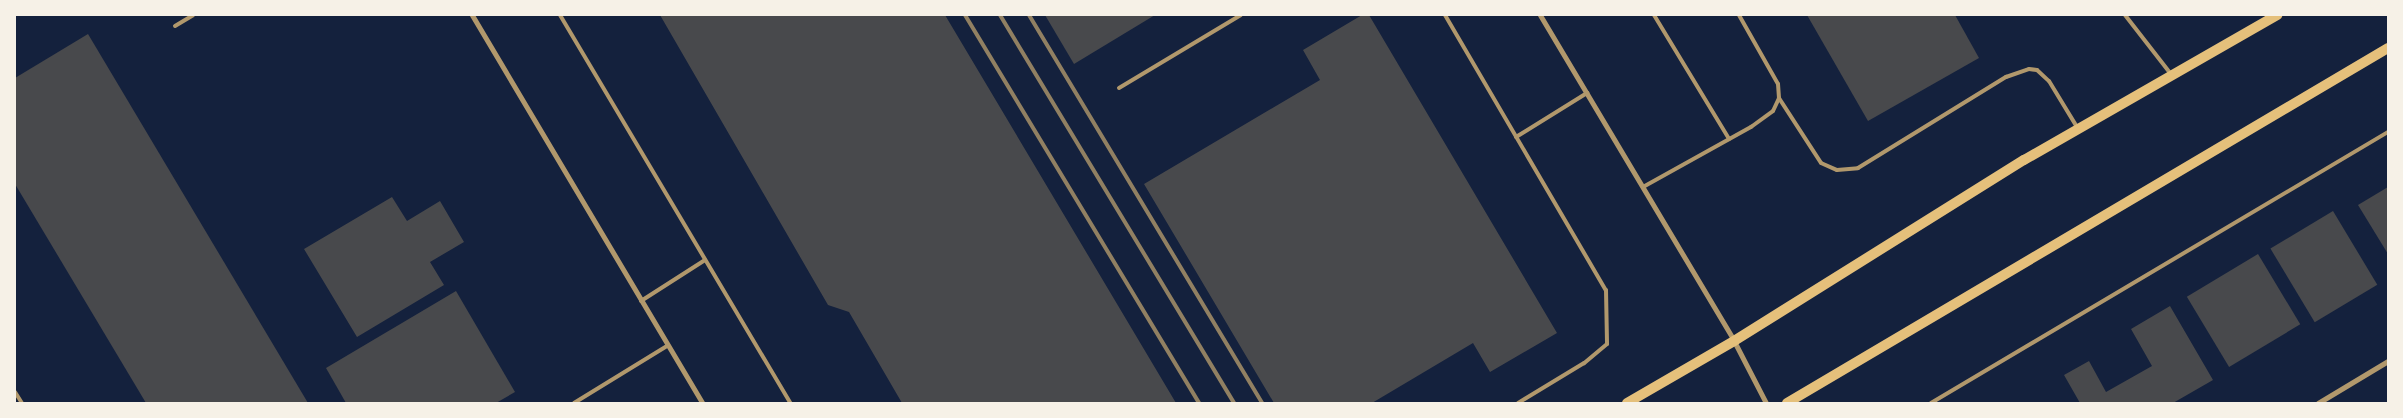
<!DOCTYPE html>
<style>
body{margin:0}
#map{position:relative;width:2403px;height:418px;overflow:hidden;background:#14213d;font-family:Mulish,sans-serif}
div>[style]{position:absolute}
.building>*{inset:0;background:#48494c;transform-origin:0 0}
.service>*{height:4px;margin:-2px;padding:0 2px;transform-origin:2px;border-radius:2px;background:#b1986c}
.minor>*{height:5px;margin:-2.5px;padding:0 2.5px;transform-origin:2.5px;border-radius:2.5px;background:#b1986c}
.secondary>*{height:10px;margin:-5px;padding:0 5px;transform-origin:5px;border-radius:5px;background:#e5c07b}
.rail>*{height:4px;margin:-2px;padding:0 2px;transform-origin:2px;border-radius:2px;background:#918062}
span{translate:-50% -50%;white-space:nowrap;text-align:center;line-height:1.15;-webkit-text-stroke:4px #f6f1e7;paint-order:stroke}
.frame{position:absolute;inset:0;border:16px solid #f6f1e7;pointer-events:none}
</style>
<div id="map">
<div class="building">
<i style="clip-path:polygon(660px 15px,945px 15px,1176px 403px,902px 403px,849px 312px,828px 305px)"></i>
<i style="clip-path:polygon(1045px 15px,1155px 15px,1074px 64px)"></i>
<i style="clip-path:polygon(1362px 15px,1369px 15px,1557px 333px,1490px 372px,1473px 343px,1372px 403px,1274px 403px,1144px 184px,1320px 80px,1303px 50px)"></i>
<i style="clip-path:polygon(1807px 15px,1955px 15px,1979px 58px,1868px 121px)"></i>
<i style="clip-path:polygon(88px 34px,308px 403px,146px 403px,15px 184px,15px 78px)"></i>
<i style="clip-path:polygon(2388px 187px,2388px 254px,2358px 205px)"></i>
<i style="clip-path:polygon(392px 197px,407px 221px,440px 201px,464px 242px,430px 262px,444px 285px,357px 337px,304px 249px)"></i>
<i style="left:2333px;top:211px;width:86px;height:73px;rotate:59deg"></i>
<i style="left:2258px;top:254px;width:82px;height:83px;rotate:59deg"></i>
<i style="clip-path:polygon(456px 291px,515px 392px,496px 403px,346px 403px,326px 368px)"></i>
<i style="clip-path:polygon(2170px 306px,2213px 380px,2173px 403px,2080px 403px,2064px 375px,2089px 361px,2106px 392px,2152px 366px,2131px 329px)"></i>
</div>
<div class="service">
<i style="left:560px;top:15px;width:451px;rotate:59.3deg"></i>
<i style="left:1445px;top:15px;width:319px;rotate:59.7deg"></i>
<i style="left:1606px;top:290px;width:54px;rotate:88.9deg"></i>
<i style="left:1607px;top:344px;width:30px;rotate:140deg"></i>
<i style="left:1584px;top:363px;width:77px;rotate:148.8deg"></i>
<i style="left:1654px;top:15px;width:145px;rotate:58.8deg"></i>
<i style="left:2125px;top:15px;width:75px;rotate:52.1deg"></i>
<i style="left:175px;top:26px;width:21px;rotate:-31deg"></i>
<i style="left:1119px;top:88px;width:142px;rotate:-30.9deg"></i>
<i style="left:1779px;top:98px;width:77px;rotate:57.1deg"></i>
<i style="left:1821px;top:163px;width:17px;rotate:24deg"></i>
<i style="left:1837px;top:170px;width:21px;rotate:-5deg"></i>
<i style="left:1858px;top:168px;width:174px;rotate:-31.6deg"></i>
<i style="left:2006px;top:77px;width:24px;rotate:-19deg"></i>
<i style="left:2029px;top:69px;width:8px;rotate:7deg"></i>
<i style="left:2037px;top:70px;width:16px;rotate:43deg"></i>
<i style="left:2049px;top:81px;width:54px;rotate:58.7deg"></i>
<i style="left:1516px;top:137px;width:84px;rotate:-31.8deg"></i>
<i style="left:1643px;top:187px;width:124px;rotate:-29.1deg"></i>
<i style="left:1751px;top:127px;width:27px;rotate:-36deg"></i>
<i style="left:1773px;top:111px;width:14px;rotate:-65deg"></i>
<i style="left:1779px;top:98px;width:14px;rotate:-94deg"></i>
<i style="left:1778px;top:84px;width:79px;rotate:-119.5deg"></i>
<i style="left:641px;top:301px;width:76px;rotate:-32.6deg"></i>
<i style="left:15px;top:392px;width:13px;rotate:58deg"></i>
<i style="left:574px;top:403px;width:109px;rotate:-31.5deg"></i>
<i style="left:1931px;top:403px;width:531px;rotate:-30.67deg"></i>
</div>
<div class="minor">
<i style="left:472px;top:15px;width:451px;rotate:59.3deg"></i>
<i style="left:1540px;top:15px;width:379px;rotate:59.2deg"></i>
<i style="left:1734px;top:341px;width:70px;rotate:62.7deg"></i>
<i style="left:2318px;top:403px;width:82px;rotate:-31deg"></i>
</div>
<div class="secondary">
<i style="left:1627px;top:403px;width:124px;rotate:-30.1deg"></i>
<i style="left:1734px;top:341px;width:342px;rotate:-32deg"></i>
<i style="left:2024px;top:160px;width:292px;rotate:-29.8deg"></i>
<i style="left:1787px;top:403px;width:698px;rotate:-30.57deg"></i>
</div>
<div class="rail">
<i style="left:965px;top:15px;width:453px;rotate:58.9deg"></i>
<i style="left:1000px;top:15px;width:453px;rotate:58.9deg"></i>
<i style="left:1029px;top:15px;width:453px;rotate:59deg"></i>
</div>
<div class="frame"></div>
</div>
